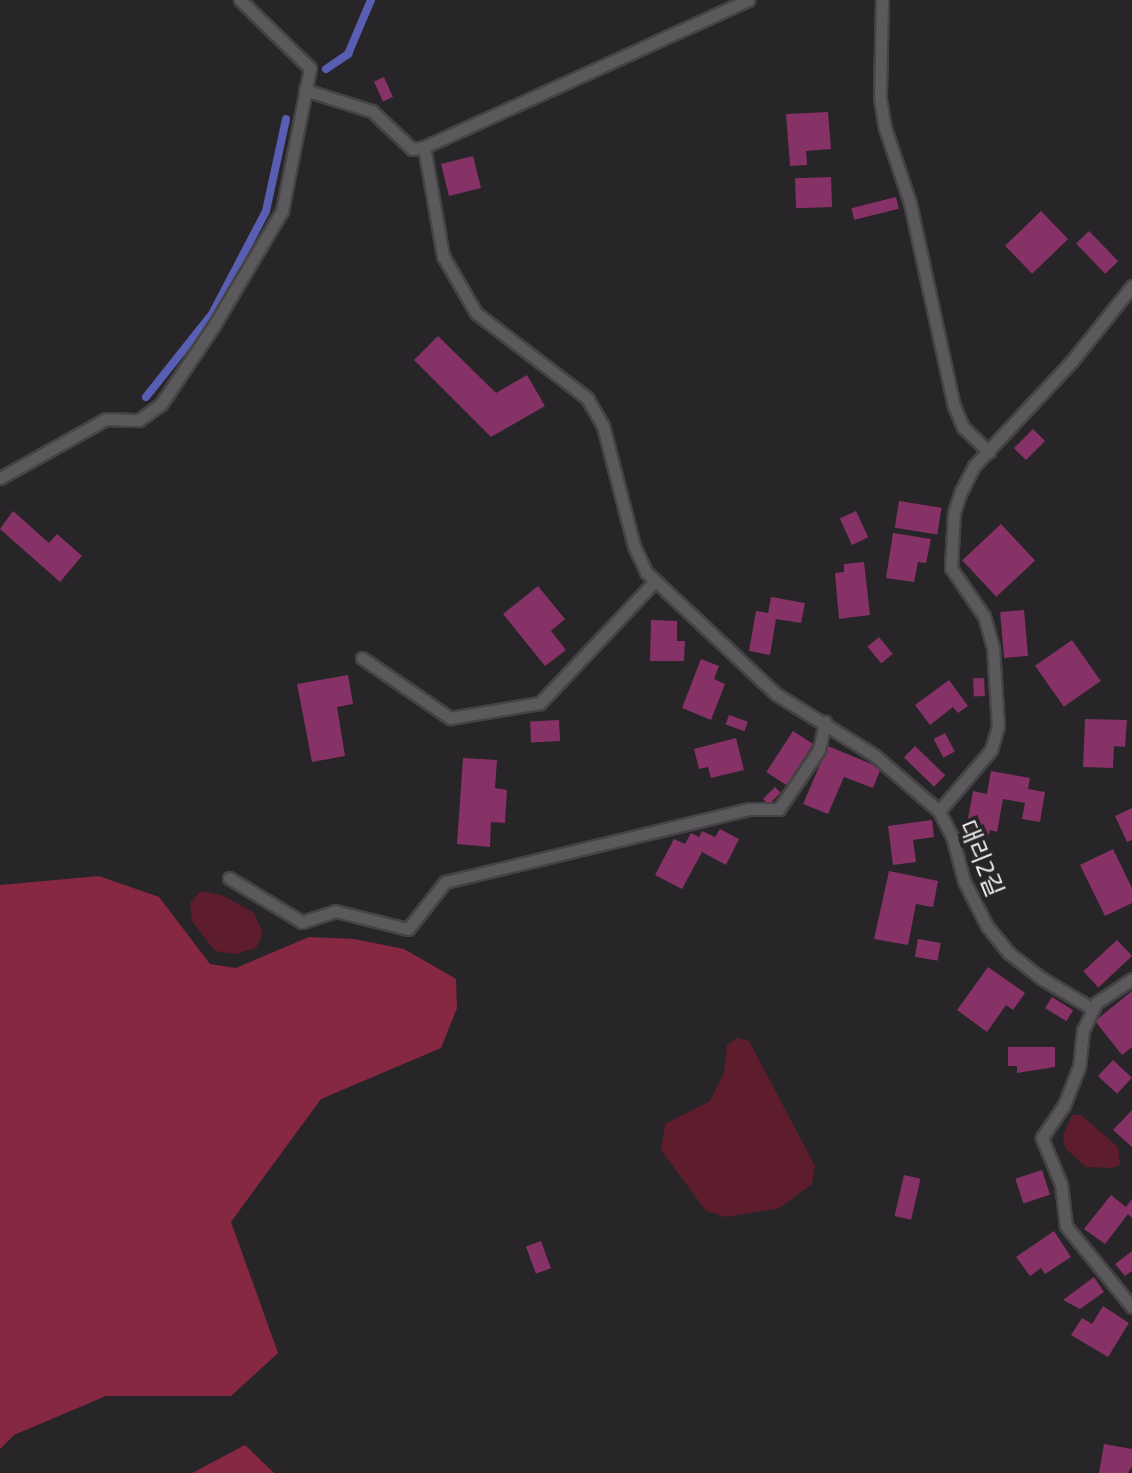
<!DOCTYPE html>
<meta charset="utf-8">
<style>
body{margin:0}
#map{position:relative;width:1132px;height:1473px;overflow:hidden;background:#272527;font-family:"Exo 2","Noto Sans KR",sans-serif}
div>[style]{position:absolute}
.green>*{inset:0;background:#5e1d2d}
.forest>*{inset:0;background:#862841}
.stream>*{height:8px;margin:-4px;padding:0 4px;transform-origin:4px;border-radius:4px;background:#585fb2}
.building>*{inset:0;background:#863266;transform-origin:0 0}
.roads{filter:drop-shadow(2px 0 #454345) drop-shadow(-2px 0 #454345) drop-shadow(0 2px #454345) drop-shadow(0 -2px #454345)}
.service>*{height:11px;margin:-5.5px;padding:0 5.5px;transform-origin:5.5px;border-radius:5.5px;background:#5b595b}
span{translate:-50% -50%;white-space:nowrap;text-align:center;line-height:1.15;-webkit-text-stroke:8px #272527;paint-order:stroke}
.street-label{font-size:24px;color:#edeced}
</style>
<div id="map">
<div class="green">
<i style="clip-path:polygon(201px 891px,224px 896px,254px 913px,263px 933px,256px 948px,235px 954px,215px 951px,192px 921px,190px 903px)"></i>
<i style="clip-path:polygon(737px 1038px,749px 1041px,815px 1166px,812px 1184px,779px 1208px,726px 1217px,706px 1211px,661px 1150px,665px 1124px,710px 1101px,724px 1072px,727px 1045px)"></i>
<i style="clip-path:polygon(1072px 1115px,1081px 1115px,1118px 1147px,1120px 1165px,1112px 1168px,1086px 1167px,1065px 1148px,1063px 1136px)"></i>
</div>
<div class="forest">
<i style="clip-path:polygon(99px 876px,159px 897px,210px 964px,236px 968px,309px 937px,354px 939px,404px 949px,456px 979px,457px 1008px,441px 1048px,321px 1099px,231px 1222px,278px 1353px,231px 1396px,106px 1396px,14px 1435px,0 1449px,0 885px)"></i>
<i style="clip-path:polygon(245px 1445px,274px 1473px,192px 1473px)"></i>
</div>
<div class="stream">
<i style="left:326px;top:69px;width:27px;rotate:-34deg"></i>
<i style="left:348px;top:54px;width:59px;rotate:-66.9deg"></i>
<i style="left:146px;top:397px;width:106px;rotate:-51.5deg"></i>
<i style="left:212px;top:314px;width:116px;rotate:-62.3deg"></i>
<i style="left:266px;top:211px;width:94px;rotate:-77.7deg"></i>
</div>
<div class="building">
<i style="left:384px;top:77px;width:22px;height:11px;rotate:66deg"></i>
<i style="clip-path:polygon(828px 112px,831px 149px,806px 151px,807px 165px,790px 166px,786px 114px)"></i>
<i style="left:473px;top:156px;width:33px;height:33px;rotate:76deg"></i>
<i style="left:831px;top:177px;width:30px;height:36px;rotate:88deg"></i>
<i style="left:896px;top:197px;width:12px;height:46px;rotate:76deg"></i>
<i style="left:1041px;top:211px;width:39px;height:50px;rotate:46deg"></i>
<i style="left:1089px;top:231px;width:42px;height:18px;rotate:46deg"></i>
<i style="clip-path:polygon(438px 336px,496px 393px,527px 375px,545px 406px,491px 437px,414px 360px)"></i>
<i style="left:1033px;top:429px;width:17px;height:27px;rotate:45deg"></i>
<i style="left:899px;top:501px;width:43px;height:27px;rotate:9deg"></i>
<i style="clip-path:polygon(13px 511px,49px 543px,57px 534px,82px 556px,60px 582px,0 529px)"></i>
<i style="left:856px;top:511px;width:29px;height:18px;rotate:65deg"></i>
<i style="left:1001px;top:524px;width:50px;height:53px;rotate:47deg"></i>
<i style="clip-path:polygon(893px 533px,931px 539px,926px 563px,918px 562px,914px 582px,886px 578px)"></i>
<i style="clip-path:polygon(864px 562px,870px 615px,839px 619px,835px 573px,844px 572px,844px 564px)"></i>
<i style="clip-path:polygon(538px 586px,565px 619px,551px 631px,566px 650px,545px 666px,503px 614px)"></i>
<i style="clip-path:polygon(771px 597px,805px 603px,801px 623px,776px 619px,770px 655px,749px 651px,756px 611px,768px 613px)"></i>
<i style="left:1024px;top:610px;width:46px;height:24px;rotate:85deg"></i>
<i style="clip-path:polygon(651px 620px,677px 621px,677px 641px,685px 641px,684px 661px,650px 661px)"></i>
<i style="left:879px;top:637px;width:22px;height:15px;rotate:51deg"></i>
<i style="left:1072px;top:640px;width:50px;height:45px;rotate:55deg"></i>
<i style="clip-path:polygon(701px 659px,719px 666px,714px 679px,725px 684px,711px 720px,682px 708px)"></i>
<i style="clip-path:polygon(348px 675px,353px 704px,337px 707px,345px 756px,312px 762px,297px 684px)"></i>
<i style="left:984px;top:678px;width:18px;height:11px;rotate:87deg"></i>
<i style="clip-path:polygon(949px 680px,968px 706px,958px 713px,953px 707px,930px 725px,915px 705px)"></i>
<i style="left:729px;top:715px;width:20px;height:10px;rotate:20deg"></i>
<i style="clip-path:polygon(1085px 719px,1127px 720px,1125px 747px,1114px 746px,1113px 768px,1083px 767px)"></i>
<i style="left:559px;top:720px;width:21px;height:29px;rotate:87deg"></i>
<i style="left:793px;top:731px;width:24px;height:49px;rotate:33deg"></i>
<i style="left:945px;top:733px;width:21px;height:13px;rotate:62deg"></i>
<i style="clip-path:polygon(736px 738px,744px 770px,711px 778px,708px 767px,699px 769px,694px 749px)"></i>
<i style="clip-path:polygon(828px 746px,881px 768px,873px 788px,844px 777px,828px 814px,803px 804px)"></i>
<i style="left:915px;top:746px;width:42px;height:16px;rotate:44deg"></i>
<i style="clip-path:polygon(463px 758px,497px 760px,495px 788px,507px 790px,505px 823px,491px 822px,490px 847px,457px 844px)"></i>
<i style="clip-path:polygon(991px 771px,1030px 778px,1028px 789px,1045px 792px,1040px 822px,1022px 819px,1025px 803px,1003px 799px,997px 832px,990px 830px,987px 844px,964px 840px,973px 791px,987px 794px)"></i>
<i style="left:775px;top:787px;width:8px;height:17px;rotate:45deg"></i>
<i style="clip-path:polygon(1132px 808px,1132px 840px,1127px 842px,1115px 816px)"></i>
<i style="clip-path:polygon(932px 820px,934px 837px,913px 840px,916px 862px,893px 865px,888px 826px)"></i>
<i style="clip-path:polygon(720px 829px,739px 839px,726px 865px,702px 852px,682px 889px,655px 875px,674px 839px,685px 844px,691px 833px,699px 837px,702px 831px,715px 837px)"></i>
<i style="clip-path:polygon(1113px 849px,1132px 888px,1132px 903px,1105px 916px,1080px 865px)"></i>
<i style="clip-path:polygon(889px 871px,938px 881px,933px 907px,916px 904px,908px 945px,874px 939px)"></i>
<i style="left:918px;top:939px;width:23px;height:18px;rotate:10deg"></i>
<i style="left:1117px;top:940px;width:22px;height:46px;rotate:47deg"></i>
<i style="clip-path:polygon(988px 967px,1025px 993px,1013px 1010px,1006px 1005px,987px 1032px,957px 1010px)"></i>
<i style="clip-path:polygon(1132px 991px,1132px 1047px,1122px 1055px,1095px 1021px)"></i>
<i style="left:1052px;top:997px;width:25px;height:13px;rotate:32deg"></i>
<i style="clip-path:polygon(1008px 1047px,1055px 1047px,1055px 1067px,1017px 1073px,1017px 1066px,1008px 1066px)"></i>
<i style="left:1113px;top:1060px;width:26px;height:22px;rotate:43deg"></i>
<i style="clip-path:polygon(1132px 1110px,1132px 1147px,1113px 1130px)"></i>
<i style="left:1042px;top:1170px;width:26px;height:28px;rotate:72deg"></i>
<i style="left:904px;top:1175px;width:17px;height:42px;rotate:13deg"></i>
<i style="clip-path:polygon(1111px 1195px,1126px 1207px,1132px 1199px,1132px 1218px,1128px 1214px,1105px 1244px,1084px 1229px)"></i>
<i style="clip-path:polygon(1054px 1231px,1071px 1257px,1045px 1274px,1041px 1268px,1030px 1276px,1016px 1257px)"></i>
<i style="left:541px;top:1241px;width:29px;height:16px;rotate:70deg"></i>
<i style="clip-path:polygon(1132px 1251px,1132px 1271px,1125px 1276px,1115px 1264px)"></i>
<i style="clip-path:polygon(1094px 1277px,1104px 1292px,1080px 1309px,1063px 1300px)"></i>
<i style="clip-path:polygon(1103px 1306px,1129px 1323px,1108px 1357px,1071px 1335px,1082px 1318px,1092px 1324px)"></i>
<i style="clip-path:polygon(1104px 1444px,1132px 1449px,1132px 1466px,1128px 1473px,1099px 1473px)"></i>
</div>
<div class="roads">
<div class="service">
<i style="left:882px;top:0;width:98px;rotate:91.2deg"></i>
<i style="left:880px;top:98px;width:30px;rotate:81deg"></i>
<i style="left:885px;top:128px;width:79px;rotate:71.6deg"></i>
<i style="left:910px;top:203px;width:208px;rotate:77.8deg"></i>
<i style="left:954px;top:406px;width:23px;rotate:67deg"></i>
<i style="left:963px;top:427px;width:36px;rotate:44deg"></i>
<i style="left:305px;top:90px;width:70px;rotate:17.4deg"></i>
<i style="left:372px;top:111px;width:55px;rotate:43.5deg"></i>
<i style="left:412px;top:149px;width:12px;rotate:-9deg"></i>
<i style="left:424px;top:147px;width:356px;rotate:-24.4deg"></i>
<i style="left:424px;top:147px;width:111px;rotate:80.1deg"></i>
<i style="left:443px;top:256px;width:66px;rotate:59.9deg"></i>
<i style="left:476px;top:313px;width:140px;rotate:37.4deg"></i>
<i style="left:587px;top:398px;width:32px;rotate:60deg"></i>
<i style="left:603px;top:426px;width:124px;rotate:75.5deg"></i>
<i style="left:634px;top:546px;width:29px;rotate:65deg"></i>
<i style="left:646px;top:572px;width:178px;rotate:43.2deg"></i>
<i style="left:776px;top:694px;width:115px;rotate:31.9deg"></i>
<i style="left:874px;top:755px;width:86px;rotate:40.7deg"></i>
<i style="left:1132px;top:286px;width:96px;rotate:128.7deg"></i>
<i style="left:1072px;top:361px;width:144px;rotate:133deg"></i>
<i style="left:974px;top:466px;width:28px;rotate:117deg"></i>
<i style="left:961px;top:491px;width:22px;rotate:108deg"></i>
<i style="left:954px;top:512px;width:56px;rotate:93.1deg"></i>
<i style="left:951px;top:568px;width:58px;rotate:55.5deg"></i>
<i style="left:984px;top:616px;width:32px;rotate:74deg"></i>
<i style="left:993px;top:647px;width:79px;rotate:86.4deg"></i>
<i style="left:998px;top:726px;width:25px;rotate:106deg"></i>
<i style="left:991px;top:750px;width:80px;rotate:130.4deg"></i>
<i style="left:939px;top:811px;width:28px;rotate:63deg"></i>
<i style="left:952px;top:836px;width:47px;rotate:75.1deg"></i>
<i style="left:964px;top:881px;width:51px;rotate:62.9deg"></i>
<i style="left:987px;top:926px;width:35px;rotate:51deg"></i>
<i style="left:1009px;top:953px;width:41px;rotate:38deg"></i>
<i style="left:1041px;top:978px;width:61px;rotate:30.8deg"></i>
<i style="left:1093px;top:1009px;width:23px;rotate:115deg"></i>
<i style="left:1083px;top:1030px;width:37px;rotate:96deg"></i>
<i style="left:1079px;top:1067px;width:41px;rotate:111.5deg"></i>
<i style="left:1064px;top:1105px;width:40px;rotate:124deg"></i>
<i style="left:1042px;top:1138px;width:50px;rotate:67.6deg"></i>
<i style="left:1061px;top:1184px;width:42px;rotate:83.2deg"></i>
<i style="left:1066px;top:1226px;width:104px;rotate:50.8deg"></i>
<i style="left:0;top:478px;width:121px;rotate:-29.1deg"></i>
<i style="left:106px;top:419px;width:33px;rotate:2deg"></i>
<i style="left:139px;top:420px;width:27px;rotate:-36deg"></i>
<i style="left:161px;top:404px;width:93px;rotate:-56deg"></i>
<i style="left:213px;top:327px;width:135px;rotate:-59.3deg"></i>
<i style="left:282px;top:211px;width:146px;rotate:-78.9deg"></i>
<i style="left:310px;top:68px;width:98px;rotate:-135.8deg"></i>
<i style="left:362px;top:658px;width:107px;rotate:34.3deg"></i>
<i style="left:450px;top:718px;width:91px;rotate:-9.5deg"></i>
<i style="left:540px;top:703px;width:168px;rotate:-46.7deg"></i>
<i style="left:229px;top:878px;width:85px;rotate:31.1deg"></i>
<i style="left:302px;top:922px;width:35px;rotate:-18deg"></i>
<i style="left:335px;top:911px;width:75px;rotate:13.9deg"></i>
<i style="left:408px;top:929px;width:60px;rotate:-51.8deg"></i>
<i style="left:445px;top:882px;width:312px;rotate:-13.5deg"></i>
<i style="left:748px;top:809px;width:31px"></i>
<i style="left:779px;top:809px;width:71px;rotate:-55.9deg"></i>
<i style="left:819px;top:750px;width:29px;rotate:-78deg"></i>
<i style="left:1093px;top:1009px;width:7px;rotate:-63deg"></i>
<i style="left:1096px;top:1003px;width:43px;rotate:-33.7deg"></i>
</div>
</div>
<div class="street-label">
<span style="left:982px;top:858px;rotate:68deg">대리2길</span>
</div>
</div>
